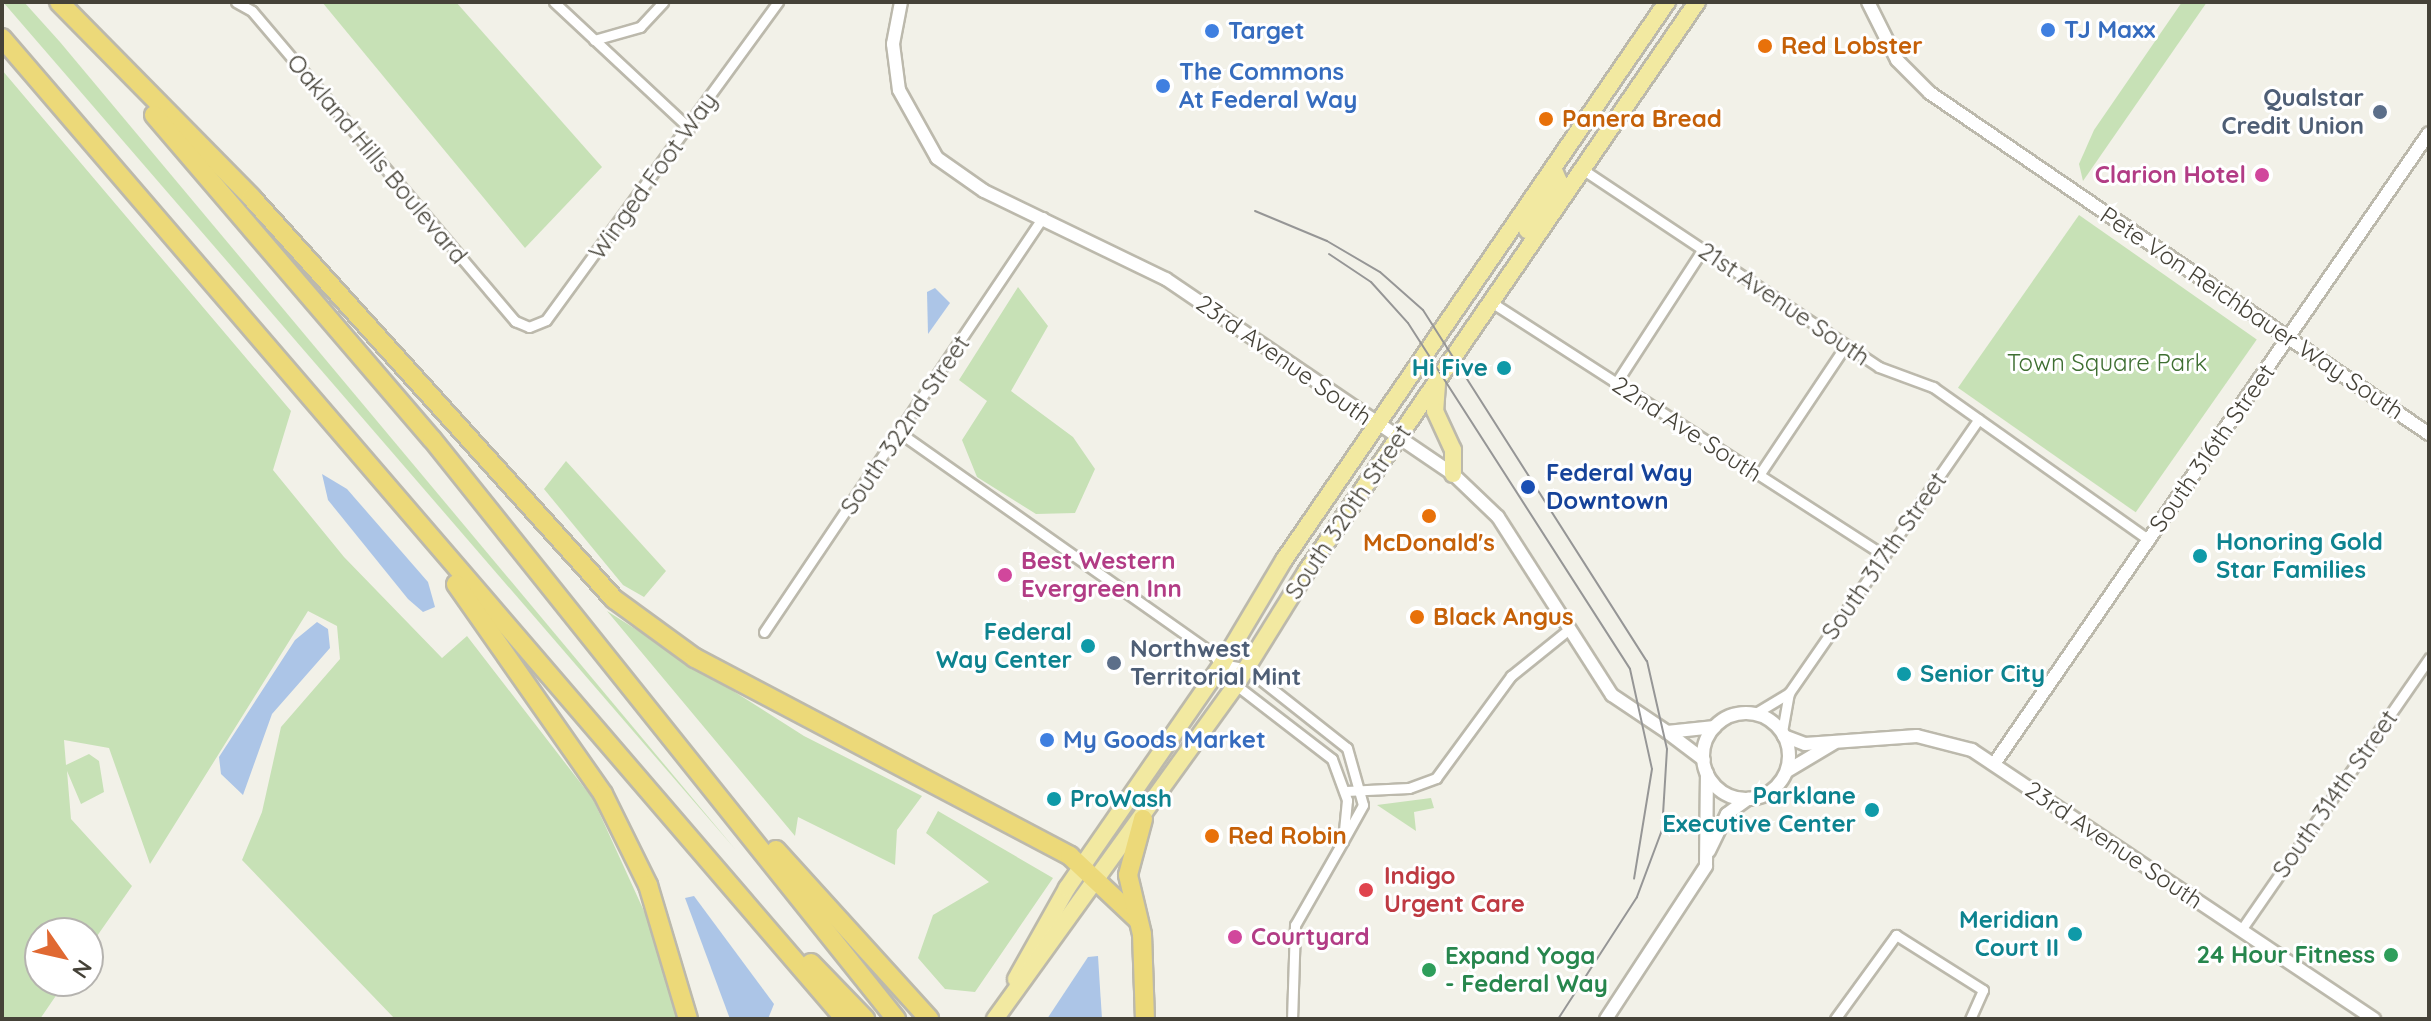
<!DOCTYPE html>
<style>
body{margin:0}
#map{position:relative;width:2431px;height:1021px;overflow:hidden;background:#f2f1e8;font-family:Quicksand,sans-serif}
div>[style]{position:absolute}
.green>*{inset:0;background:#c7e1b6;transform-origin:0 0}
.water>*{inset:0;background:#acc5e7}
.roads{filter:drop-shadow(2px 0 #bcb9ac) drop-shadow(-2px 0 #bcb9ac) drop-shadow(0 2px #bcb9ac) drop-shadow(0 -2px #bcb9ac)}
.minor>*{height:9px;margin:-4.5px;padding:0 4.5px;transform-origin:4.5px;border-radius:4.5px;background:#fff}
.tertiary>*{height:12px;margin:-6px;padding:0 6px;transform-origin:6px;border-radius:6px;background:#fff}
.tertiary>.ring{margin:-6px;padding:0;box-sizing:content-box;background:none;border:12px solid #fff;border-radius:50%}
.primary>*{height:16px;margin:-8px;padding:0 8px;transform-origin:8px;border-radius:8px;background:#f2e9a1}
.motorway>*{height:18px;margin:-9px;padding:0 9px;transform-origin:9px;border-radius:9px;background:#ecd979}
.tram>*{height:2px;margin:-1px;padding:0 1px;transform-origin:1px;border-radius:1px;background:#969696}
.dots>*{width:22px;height:22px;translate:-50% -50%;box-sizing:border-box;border:4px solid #fff;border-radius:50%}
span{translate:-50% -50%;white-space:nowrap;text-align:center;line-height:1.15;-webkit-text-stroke:6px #fff;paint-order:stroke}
.shop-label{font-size:24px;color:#366cbe;font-weight:700}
.left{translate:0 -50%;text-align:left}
.food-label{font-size:24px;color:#c56008;font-weight:700}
.service-label{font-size:24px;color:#4e5e75;font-weight:700}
.right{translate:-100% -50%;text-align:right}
.street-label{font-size:24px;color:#454238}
.hotel-label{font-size:24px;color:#b23c85;font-weight:700}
.park-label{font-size:24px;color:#3f6f32}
.culture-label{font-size:24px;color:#0d838f;font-weight:700}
.transit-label{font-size:24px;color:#164399;font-weight:700}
.health-label{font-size:24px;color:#be3a42;font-weight:700}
.leisure-label{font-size:24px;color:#27864d;font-weight:700}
.frame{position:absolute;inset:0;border:4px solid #454238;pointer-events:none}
.north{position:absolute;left:24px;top:917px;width:80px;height:80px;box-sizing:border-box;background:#fff;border:2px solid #b5b3af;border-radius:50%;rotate:124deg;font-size:22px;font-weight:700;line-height:32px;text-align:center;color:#454238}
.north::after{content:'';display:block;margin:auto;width:28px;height:36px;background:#e06932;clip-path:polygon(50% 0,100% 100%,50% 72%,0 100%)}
</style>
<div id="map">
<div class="green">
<i style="clip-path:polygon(3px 2px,24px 2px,60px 42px,735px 849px)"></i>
<i style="clip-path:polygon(322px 2px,456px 2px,602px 167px,525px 248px)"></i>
<i style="clip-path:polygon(2182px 2px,2207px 2px,2083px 181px,2079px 164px,2094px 130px)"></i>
<i style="clip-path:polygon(2px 70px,291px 411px,273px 470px,344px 557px,442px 658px,467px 636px,593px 799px,654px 933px,679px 1019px,395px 1019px,242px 860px,262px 812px,281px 727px,340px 659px,337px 626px,308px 611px,150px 864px,109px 748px,64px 740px,66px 765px,89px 754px,99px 761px,104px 792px,81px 804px,67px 771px,71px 819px,132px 886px,88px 949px,88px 933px,40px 933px,40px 981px,66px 981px,40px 1019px,2px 1019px)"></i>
<i style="left:2079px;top:215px;width:217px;height:211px;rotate:35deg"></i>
<i style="clip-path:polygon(1018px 287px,1048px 326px,1011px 391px,1073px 437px,1095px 469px,1075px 513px,1036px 514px,977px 477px,962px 440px,987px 401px,959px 380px)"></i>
<i style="clip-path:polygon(566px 461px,666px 571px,644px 597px,623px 585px,544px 489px)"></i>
<i style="clip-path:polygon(607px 611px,804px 736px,922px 796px,897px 830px,895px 865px,798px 817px,795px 836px)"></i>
<i style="clip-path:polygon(1431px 798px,1434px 808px,1414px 812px,1416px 831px,1377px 805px)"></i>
<i style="clip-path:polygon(938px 811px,1053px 878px,975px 992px,945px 989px,918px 958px,933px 915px,989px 882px,926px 833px)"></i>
</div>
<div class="water">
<i style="clip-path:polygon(935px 288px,950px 303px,928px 334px,927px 292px)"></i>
<i style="clip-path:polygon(322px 474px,347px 489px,428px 582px,435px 607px,423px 612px,408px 599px,328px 500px)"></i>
<i style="clip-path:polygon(317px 622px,328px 629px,330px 648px,272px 714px,243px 795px,221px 774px,219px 757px,295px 640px)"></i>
<i style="clip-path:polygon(694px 896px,774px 1004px,768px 1019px,730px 1019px,685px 898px)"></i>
<i style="clip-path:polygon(1098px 956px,1102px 1019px,1047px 1019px,1088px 957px)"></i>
</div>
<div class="roads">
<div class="minor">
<i style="left:236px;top:2px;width:18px;rotate:29deg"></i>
<i style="left:252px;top:11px;width:407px;rotate:49.7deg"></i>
<i style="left:515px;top:321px;width:15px;rotate:23deg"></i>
<i style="left:529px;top:327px;width:18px;rotate:-22deg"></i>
<i style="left:546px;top:320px;width:394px;rotate:-53.9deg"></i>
<i style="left:554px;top:2px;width:185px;rotate:43deg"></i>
<i style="left:594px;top:40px;width:48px;rotate:-15.8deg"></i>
<i style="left:640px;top:27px;width:34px;rotate:-47deg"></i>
<i style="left:1582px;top:169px;width:357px;rotate:33.7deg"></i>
<i style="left:1879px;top:367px;width:58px;rotate:20.3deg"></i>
<i style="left:1933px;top:387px;width:265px;rotate:35.3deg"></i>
<i style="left:1491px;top:302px;width:467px;rotate:32.8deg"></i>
<i style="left:1616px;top:383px;width:160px;rotate:-57deg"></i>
<i style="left:900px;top:433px;width:382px;rotate:35.2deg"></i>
<i style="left:1212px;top:653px;width:40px;rotate:53deg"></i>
<i style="left:1236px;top:685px;width:121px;rotate:37.6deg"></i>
<i style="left:1332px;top:759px;width:44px;rotate:69.9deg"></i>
<i style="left:1347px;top:800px;width:41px;rotate:95.6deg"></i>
<i style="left:1343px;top:841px;width:97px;rotate:119.7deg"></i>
<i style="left:1295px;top:925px;width:94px;rotate:91.8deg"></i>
<i style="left:1759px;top:475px;width:156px;rotate:-56.2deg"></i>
<i style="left:764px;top:632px;width:500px;rotate:-56.09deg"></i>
<i style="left:1222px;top:664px;width:25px;rotate:11deg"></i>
<i style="left:1247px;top:669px;width:127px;rotate:38.3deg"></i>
<i style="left:1347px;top:748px;width:59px;rotate:74.3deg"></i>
<i style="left:1363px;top:805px;width:41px;rotate:119.1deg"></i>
<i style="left:1754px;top:714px;width:41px;rotate:-31deg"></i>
<i style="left:1789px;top:693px;width:333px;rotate:-55.3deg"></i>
<i style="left:1782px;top:732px;width:40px;rotate:-80deg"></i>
<i style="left:1346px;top:791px;width:63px;rotate:-2.7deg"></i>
<i style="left:1409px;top:788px;width:29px;rotate:-20deg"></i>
<i style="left:1436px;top:778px;width:127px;rotate:-53.7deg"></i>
<i style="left:1511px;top:676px;width:73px;rotate:-38.9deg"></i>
<i style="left:2241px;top:930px;width:331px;rotate:-55.3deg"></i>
<i style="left:1835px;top:1019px;width:104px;rotate:-54deg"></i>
<i style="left:1896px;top:935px;width:103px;rotate:32.3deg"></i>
<i style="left:1983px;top:990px;width:32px;rotate:114deg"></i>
</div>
<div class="tertiary">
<i style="left:901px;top:2px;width:43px;rotate:100.8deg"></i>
<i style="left:893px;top:44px;width:46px;rotate:82.6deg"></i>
<i style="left:899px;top:90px;width:78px;rotate:60.8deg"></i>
<i style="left:937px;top:158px;width:57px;rotate:35.1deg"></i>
<i style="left:984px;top:191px;width:202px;rotate:25.8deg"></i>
<i style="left:1166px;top:279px;width:347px;rotate:34.2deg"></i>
<i style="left:1453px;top:474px;width:62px;rotate:43.7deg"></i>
<i style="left:1498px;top:517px;width:211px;rotate:57.4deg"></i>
<i style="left:1612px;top:695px;width:66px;rotate:33.9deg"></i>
<i style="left:1667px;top:732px;width:48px;rotate:-5.9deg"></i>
<i style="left:1868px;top:2px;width:65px;rotate:63.4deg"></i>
<i style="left:1897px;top:60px;width:47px;rotate:45deg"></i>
<i style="left:1930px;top:93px;width:604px;rotate:34.35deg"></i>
<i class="ring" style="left:1703px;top:713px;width:74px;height:74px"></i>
<i style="left:1667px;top:732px;width:46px;rotate:37.1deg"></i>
<i style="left:1784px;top:736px;width:22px;rotate:21deg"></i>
<i style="left:1805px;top:744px;width:112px;rotate:-4.1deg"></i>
<i style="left:1917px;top:736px;width:57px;rotate:14.3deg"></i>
<i style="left:1972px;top:750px;width:484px;rotate:33.8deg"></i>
<i style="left:1994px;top:764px;width:766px;rotate:-55.42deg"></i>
<i style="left:1787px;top:771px;width:55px;rotate:-30.8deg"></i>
<i style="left:1709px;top:851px;width:41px;rotate:-64.1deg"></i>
<i style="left:1727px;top:814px;width:26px;rotate:-36deg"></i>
<i style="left:1606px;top:1019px;width:183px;rotate:-56.8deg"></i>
<i style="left:1706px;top:866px;width:93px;rotate:-89.4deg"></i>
</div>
<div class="primary">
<i style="left:1527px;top:230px;width:58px;rotate:-56.3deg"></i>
<i style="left:1559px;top:182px;width:15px;rotate:-113deg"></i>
<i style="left:1437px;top:384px;width:27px;rotate:94deg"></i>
<i style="left:1435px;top:411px;width:43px;rotate:65.2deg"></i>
<i style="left:1453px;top:450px;width:24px;rotate:90deg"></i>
<i style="left:1016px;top:979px;width:104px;rotate:-60.7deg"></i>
<i style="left:1067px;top:888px;width:272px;rotate:-55.3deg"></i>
<i style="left:1222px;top:664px;width:121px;rotate:-59.2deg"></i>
<i style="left:1284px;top:560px;width:677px;rotate:-55.54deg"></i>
<i style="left:995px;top:1019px;width:412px;rotate:-54.2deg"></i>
<i style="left:1236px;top:685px;width:133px;rotate:-58.2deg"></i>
<i style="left:1306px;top:572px;width:691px;rotate:-55.55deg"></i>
</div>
<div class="motorway">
<i style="left:59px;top:2px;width:274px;rotate:45.4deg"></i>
<i style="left:251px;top:197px;width:542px;rotate:47.92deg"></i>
<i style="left:614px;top:599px;width:100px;rotate:36.1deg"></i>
<i style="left:695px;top:658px;width:424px;rotate:27.8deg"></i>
<i style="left:1070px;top:856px;width:93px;rotate:43.3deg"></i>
<i style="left:2px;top:38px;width:1293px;rotate:49.33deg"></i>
<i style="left:154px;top:115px;width:427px;rotate:49.4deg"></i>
<i style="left:432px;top:439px;width:743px;rotate:51.34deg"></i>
<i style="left:456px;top:584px;width:256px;rotate:55deg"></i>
<i style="left:603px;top:794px;width:102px;rotate:63.7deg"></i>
<i style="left:648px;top:885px;width:140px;rotate:73.4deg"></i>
<i style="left:1143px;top:819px;width:58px;rotate:105deg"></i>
<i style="left:1128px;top:875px;width:61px;rotate:76.7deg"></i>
<i style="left:1142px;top:934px;width:85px;rotate:88deg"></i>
<i style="left:776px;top:850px;width:228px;rotate:47.8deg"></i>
<i style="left:811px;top:963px;width:78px;rotate:46deg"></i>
</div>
</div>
<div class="tram">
<i style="left:1255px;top:211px;width:78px;rotate:22.6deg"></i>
<i style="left:1327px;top:241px;width:61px;rotate:30.3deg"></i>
<i style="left:1380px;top:272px;width:57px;rotate:41.5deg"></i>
<i style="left:1423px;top:310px;width:416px;rotate:57.5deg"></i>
<i style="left:1647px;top:661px;width:90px;rotate:77.2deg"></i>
<i style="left:1667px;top:749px;width:81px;rotate:93.5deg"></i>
<i style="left:1662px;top:830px;width:72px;rotate:110.5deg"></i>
<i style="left:1637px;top:897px;width:145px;rotate:122.9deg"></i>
<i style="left:1329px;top:254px;width:50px;rotate:33.7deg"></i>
<i style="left:1371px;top:282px;width:55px;rotate:47.9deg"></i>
<i style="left:1408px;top:323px;width:411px;rotate:57.3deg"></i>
<i style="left:1630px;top:669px;width:102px;rotate:77.6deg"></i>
<i style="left:1652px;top:769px;width:111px;rotate:99.3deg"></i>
</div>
<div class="dots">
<i style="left:2048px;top:30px;background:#3f7fe0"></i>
<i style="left:1212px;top:31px;background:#3f7fe0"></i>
<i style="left:1765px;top:46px;background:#e8710a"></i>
<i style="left:1163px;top:86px;background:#3f7fe0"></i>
<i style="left:2380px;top:112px;background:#5c6f8a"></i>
<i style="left:1546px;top:119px;background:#e8710a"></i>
<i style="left:2262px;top:175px;background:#d1479c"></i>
<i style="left:1504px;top:368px;background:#0f9aa8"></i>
<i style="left:1528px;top:487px;background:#1a4fb4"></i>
<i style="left:1429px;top:516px;background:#e8710a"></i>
<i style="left:2200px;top:556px;background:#0f9aa8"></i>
<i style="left:1005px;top:575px;background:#d1479c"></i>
<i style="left:1417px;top:617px;background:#e8710a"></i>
<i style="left:1088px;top:646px;background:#0f9aa8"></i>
<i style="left:1114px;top:663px;background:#5c6f8a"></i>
<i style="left:1904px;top:674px;background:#0f9aa8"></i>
<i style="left:1047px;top:740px;background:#3f7fe0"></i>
<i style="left:1054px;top:799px;background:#0f9aa8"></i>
<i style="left:1872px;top:810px;background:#0f9aa8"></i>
<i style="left:1212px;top:836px;background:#e8710a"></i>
<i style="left:1366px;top:890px;background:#e0444e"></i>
<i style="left:2075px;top:934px;background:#0f9aa8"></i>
<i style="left:1235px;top:937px;background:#d1479c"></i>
<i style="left:2391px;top:955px;background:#2e9e5b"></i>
<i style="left:1429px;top:970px;background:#2e9e5b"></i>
</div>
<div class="shop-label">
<span class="left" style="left:2064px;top:30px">TJ Maxx</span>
<span class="left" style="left:1228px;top:31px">Target</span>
<span class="left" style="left:1179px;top:86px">The Commons<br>At Federal Way</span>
<span class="left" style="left:1063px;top:740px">My Goods Market</span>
</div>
<div class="food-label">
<span class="left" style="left:1781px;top:46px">Red Lobster</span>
<span class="left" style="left:1562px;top:119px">Panera Bread</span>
<span style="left:1429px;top:543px">McDonald's</span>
<span class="left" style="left:1433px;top:617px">Black Angus</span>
<span class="left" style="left:1228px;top:836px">Red Robin</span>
</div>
<div class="service-label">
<span class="right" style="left:2364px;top:112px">Qualstar<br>Credit Union</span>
<span class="left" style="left:1130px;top:663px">Northwest<br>Territorial Mint</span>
</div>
<div class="street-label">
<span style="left:377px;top:159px;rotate:50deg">Oakland Hills Boulevard</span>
<span style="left:653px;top:176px;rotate:-54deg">Winged Foot Way</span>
<span style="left:1784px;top:304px;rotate:34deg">21st Avenue South</span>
<span style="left:2252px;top:313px;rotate:34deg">Pete Von Reichbauer Way South</span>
<span style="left:1284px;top:360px;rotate:35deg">23rd Avenue South</span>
<span style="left:905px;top:425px;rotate:-56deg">South 322nd Street</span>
<span style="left:1687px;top:429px;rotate:33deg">22nd Ave South</span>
<span style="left:2212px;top:448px;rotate:-55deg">South 316th Street</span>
<span style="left:1348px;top:512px;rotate:-56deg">South 320th Street</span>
<span style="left:1884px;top:556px;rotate:-55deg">South 317th Street</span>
<span style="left:2335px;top:794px;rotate:-55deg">South 314th Street</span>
<span style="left:2114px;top:845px;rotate:34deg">23rd Avenue South</span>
</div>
<div class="hotel-label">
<span class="right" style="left:2246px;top:175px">Clarion Hotel</span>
<span class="left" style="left:1021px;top:575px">Best Western<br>Evergreen Inn</span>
<span class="left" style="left:1251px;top:937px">Courtyard</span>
</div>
<div class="park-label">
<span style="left:2107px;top:363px">Town Square Park</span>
</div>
<div class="culture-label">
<span class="right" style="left:1488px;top:368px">Hi Five</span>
<span class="left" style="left:2216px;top:556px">Honoring Gold<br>Star Families</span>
<span class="right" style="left:1072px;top:646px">Federal<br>Way Center</span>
<span class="left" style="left:1920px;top:674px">Senior City</span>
<span class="right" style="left:1856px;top:810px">Parklane<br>Executive Center</span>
<span class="left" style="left:1070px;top:799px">ProWash</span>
<span class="right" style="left:2059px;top:934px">Meridian<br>Court II</span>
</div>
<div class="transit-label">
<span class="left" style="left:1546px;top:487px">Federal Way<br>Downtown</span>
</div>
<div class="health-label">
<span class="left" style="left:1384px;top:890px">Indigo<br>Urgent Care</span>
</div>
<div class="leisure-label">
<span class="right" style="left:2375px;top:955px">24 Hour Fitness</span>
<span class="left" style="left:1445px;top:970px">Expand Yoga<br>- Federal Way</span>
</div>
<div class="frame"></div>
<div class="north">N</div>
</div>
